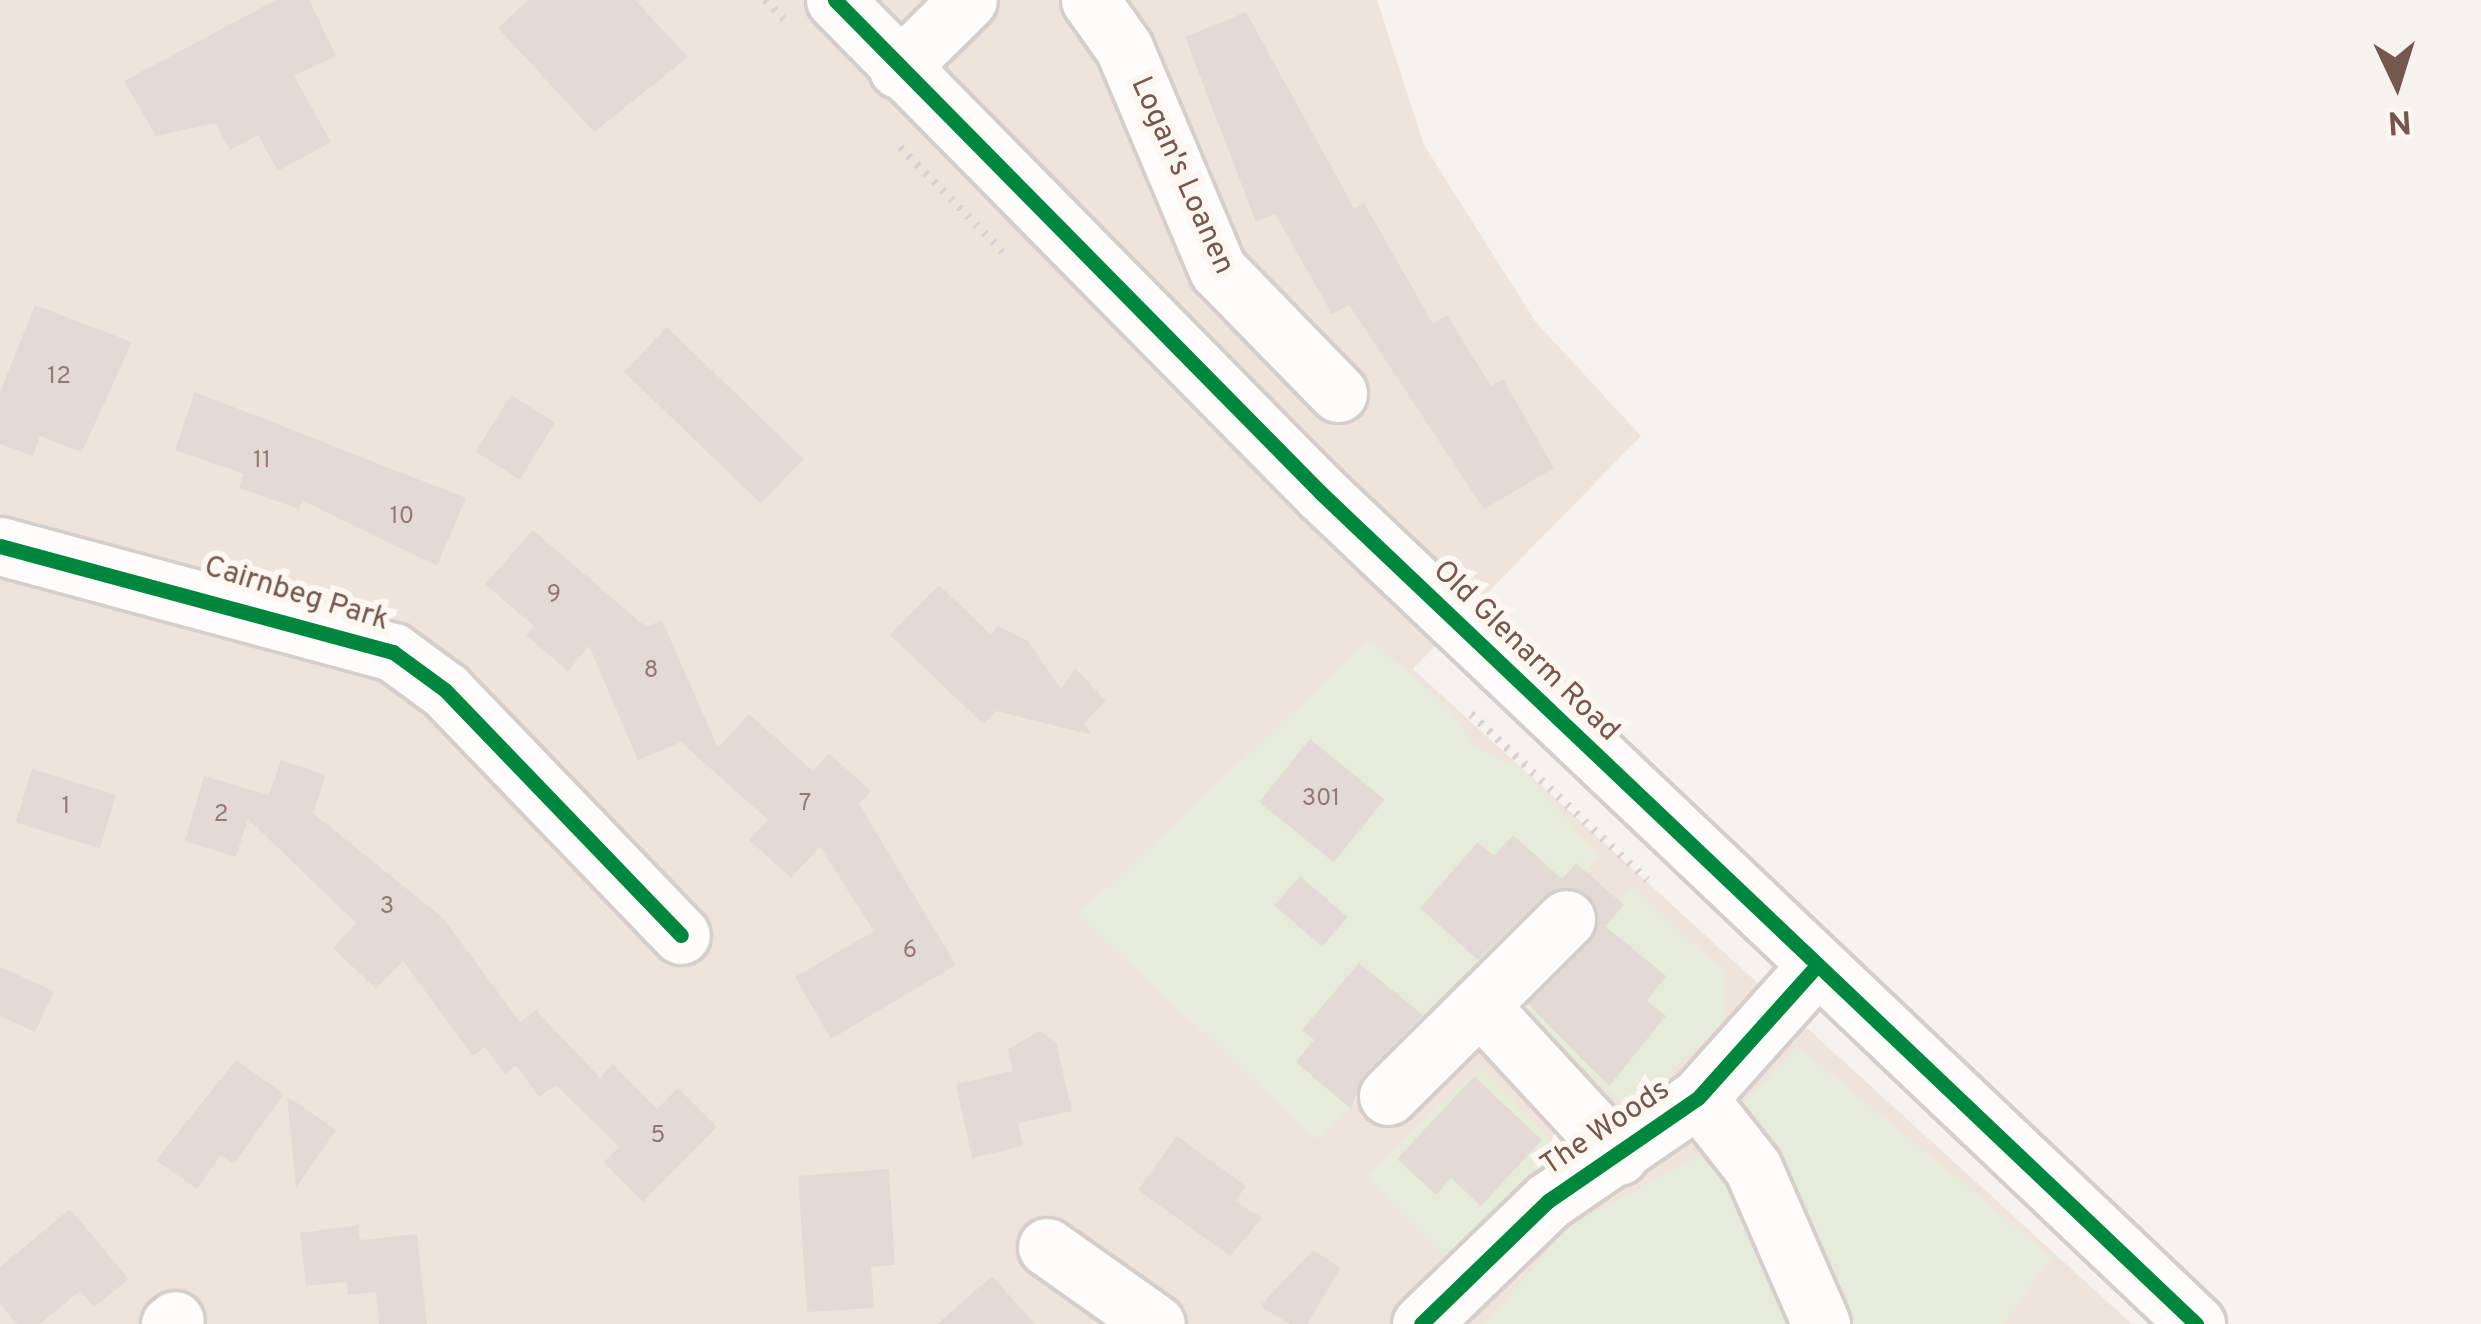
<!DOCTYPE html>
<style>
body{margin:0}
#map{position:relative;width:2481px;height:1324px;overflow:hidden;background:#f7f2ee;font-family:Overpass,sans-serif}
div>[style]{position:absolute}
.residential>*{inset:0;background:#efe4dc}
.green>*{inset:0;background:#e7ecda;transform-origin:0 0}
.building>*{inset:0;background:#e3dad6;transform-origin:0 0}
.path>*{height:8px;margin-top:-4px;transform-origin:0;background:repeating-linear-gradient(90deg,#dad1d0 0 3px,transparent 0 12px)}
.roads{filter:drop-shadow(3px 0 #d6ceca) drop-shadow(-3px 0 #d6ceca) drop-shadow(0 3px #d6ceca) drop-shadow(0 -3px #d6ceca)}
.minor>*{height:57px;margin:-28.5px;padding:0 28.5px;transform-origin:28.5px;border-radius:28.5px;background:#fefdfc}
.cycleway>*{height:15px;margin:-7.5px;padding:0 7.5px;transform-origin:7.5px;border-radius:7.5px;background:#00873e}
span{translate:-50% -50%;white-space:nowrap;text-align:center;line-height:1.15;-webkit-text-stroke:12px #fef6f0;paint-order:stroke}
.number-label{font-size:24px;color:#927a73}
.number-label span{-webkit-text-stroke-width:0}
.street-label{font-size:30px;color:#74574f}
.north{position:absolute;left:2337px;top:24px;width:120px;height:120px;-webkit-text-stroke:9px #fef6f0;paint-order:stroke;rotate:176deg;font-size:33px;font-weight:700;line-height:48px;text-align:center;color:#74574f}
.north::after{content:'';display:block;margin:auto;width:42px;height:54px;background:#74574f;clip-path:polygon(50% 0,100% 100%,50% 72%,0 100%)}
</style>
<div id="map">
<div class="residential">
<i style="clip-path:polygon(0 0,1377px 0,1424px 145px,1535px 321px,1641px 436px,1413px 669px,2132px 1324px,0 1324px)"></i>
</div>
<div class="green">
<i style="clip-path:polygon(1370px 640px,1446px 705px,1475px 747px,1523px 770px,1599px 857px,1318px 1140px,1078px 915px)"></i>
<i style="clip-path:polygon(1633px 887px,1725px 974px,1725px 1020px,1632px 1111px,1516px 1011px)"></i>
<i style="clip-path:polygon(1797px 1046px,2052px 1257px,2003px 1324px,1486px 1324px,1568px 1226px,1696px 1158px)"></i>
<i style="left:1480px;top:1068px;width:114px;height:157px;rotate:46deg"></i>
</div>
<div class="building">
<i style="clip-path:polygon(276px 0,309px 0,336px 56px,294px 76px,331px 142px,278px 171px,258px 135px,230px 150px,215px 123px,156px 136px,124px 81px)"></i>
<i style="clip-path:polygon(528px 0,635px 0,688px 57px,594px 132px,498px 28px)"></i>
<i style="clip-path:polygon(1246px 12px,1354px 208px,1364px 203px,1433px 324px,1447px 315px,1491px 386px,1503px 379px,1554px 468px,1484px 509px,1349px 305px,1332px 314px,1275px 214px,1256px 222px,1185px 37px)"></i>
<i style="clip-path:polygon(35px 305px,132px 342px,82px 452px,40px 436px,33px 456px,0 444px,0 392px)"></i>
<i style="left:667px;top:327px;width:190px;height:62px;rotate:44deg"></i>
<i style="clip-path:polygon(195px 392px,466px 498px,437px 566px,302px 500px,299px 509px,239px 488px,244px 474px,175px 450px)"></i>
<i style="left:511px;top:395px;width:52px;height:67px;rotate:32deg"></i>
<i style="clip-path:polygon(533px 530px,646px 627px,662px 620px,718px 748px,749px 714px,813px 771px,829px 753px,871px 791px,859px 804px,956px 965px,831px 1039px,795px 977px,874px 931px,820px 847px,791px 878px,749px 840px,768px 820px,681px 742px,638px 760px,589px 646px,568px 671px,526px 635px,534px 626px,485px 584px)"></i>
<i style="clip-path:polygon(939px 585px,990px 634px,998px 626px,1028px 641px,1061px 689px,1075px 668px,1106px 701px,1084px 723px,1092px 735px,996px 711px,983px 724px,890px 635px)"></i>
<i style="left:1310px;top:739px;width:96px;height:81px;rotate:39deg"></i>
<i style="clip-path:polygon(281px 760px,326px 775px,313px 813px,443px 918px,520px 1022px,536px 1010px,600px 1078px,613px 1064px,657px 1109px,678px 1088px,717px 1127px,643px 1202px,604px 1162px,619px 1147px,556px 1085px,539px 1097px,516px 1065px,505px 1074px,485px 1047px,473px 1056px,403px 961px,376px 989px,333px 948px,356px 923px,248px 819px,236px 857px,185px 841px,204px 776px,269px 795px)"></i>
<i style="left:32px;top:769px;width:88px;height:56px;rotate:17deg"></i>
<i style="clip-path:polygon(1513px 835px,1562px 879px,1576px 863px,1624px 905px,1605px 926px,1666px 976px,1647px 1001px,1666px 1016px,1609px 1086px,1528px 1004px,1597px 929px,1588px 895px,1544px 895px,1478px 960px,1420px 908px,1478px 842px,1494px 856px)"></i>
<i style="left:1300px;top:876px;width:63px;height:39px;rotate:41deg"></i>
<i style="clip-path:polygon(1359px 963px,1423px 1015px,1364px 1074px,1351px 1109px,1296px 1062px,1314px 1040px,1302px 1030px)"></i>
<i style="clip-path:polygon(0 967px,54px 991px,35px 1032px,0 1016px)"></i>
<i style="clip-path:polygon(1040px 1031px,1056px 1042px,1072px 1111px,1018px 1123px,1023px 1146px,972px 1158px,956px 1084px,1013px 1071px,1008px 1049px)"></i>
<i style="clip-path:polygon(236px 1060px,284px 1094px,234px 1164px,221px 1155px,197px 1189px,156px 1160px)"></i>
<i style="clip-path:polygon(1474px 1076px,1542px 1140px,1481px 1206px,1451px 1178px,1436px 1195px,1397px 1159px)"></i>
<i style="clip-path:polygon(287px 1096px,336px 1130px,296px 1188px)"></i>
<i style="clip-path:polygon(1177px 1136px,1246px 1186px,1235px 1201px,1262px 1218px,1230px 1256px,1138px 1190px)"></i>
<i style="clip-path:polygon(889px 1169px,895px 1265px,871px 1267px,874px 1308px,807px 1312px,798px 1176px)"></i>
<i style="clip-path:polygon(70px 1209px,129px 1279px,94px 1307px,80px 1291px,40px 1324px,17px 1324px,0 1304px,0 1267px)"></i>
<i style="clip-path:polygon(358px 1225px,360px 1240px,417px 1234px,427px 1324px,379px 1324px,376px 1292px,348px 1295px,346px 1282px,306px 1286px,300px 1233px)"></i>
<i style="clip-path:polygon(1313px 1250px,1341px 1268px,1307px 1324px,1290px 1324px,1260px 1306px)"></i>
<i style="clip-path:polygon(992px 1276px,1035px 1324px,937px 1324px)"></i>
</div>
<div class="path">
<i style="left:765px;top:0;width:35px;rotate:46deg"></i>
<i style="left:900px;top:147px;width:147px;rotate:45.6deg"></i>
<i style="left:1471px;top:714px;width:242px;rotate:43.3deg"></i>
</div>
<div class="roads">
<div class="minor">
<i style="left:835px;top:0;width:692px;rotate:45.41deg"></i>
<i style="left:1321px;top:493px;width:1207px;rotate:43.52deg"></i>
<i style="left:1090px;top:0;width:59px;rotate:54.7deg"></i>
<i style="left:1124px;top:48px;width:241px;rotate:67.1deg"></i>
<i style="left:1218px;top:270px;width:172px;rotate:45.7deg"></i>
<i style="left:898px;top:69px;width:98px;rotate:-44.6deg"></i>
<i style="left:0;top:546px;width:407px;rotate:15.1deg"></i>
<i style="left:393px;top:652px;width:64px;rotate:36.2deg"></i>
<i style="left:445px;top:690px;width:340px;rotate:46.1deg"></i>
<i style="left:1483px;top:1009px;width:200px;rotate:47.2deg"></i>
<i style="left:1388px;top:1096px;width:251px;rotate:-44.8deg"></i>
<i style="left:1698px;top:1098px;width:89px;rotate:51.8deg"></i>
<i style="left:1753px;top:1168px;width:170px;rotate:66.4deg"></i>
<i style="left:1047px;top:1247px;width:133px;rotate:35.2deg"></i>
<i style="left:170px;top:1324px;width:6px;rotate:-39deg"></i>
<i style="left:1421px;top:1324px;width:177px;rotate:-44.1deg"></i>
<i style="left:1548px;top:1201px;width:182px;rotate:-34.5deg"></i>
<i style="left:1698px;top:1098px;width:171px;rotate:-48.1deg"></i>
</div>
</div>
<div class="cycleway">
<i style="left:835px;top:0;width:692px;rotate:45.41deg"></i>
<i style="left:1321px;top:493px;width:1207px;rotate:43.52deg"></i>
<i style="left:0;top:546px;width:407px;rotate:15.1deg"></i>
<i style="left:393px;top:652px;width:64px;rotate:36.2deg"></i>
<i style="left:445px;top:690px;width:340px;rotate:46.1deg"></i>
<i style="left:1421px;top:1324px;width:177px;rotate:-44.1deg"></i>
<i style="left:1548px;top:1201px;width:182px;rotate:-34.5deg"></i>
<i style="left:1698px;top:1098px;width:171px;rotate:-48.1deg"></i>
</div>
<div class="number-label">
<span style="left:59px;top:378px">12</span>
<span style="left:262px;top:462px">11</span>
<span style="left:402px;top:518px">10</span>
<span style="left:554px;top:596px">9</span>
<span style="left:651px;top:672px">8</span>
<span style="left:1321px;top:800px">301</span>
<span style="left:805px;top:805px">7</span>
<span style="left:66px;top:808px">1</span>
<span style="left:221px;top:816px">2</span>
<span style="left:387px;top:908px">3</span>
<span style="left:910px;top:952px">6</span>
<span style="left:658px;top:1137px">5</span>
</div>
<div class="street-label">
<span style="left:1181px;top:176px;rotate:66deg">Logan's Loanen</span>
<span style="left:296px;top:595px;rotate:17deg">Cairnbeg Park</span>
<span style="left:1525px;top:652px;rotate:44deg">Old Glenarm Road</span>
<span style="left:1606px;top:1129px;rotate:-34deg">The Woods</span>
</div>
<div class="north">N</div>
</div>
